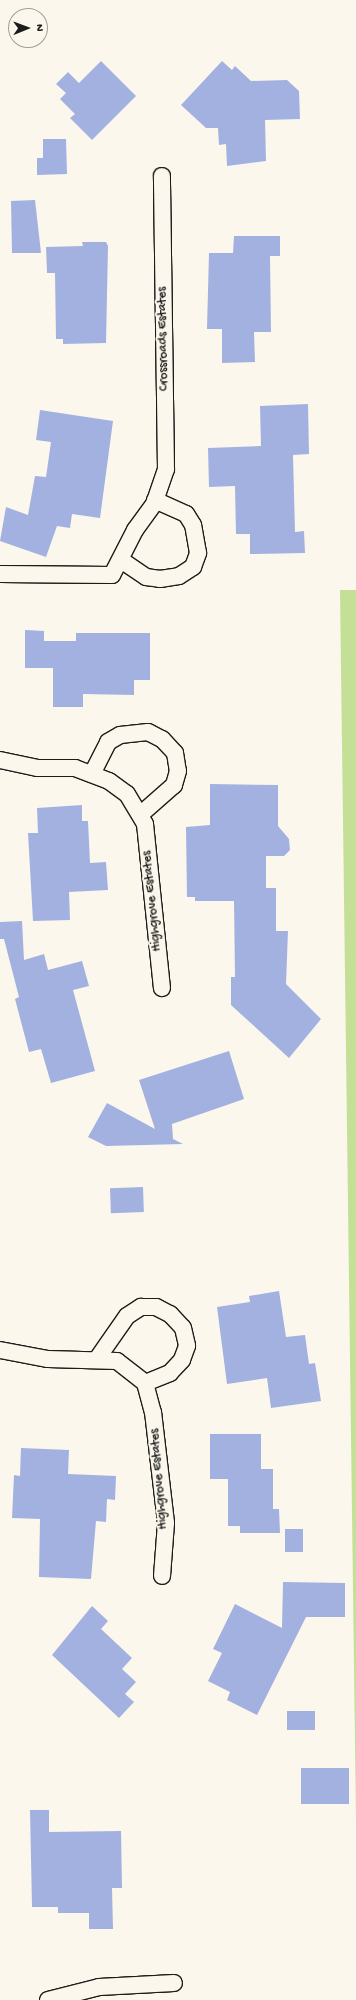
<!DOCTYPE html>
<style>
body{margin:0}
#map{position:relative;width:356px;height:2000px;overflow:hidden;background:#fbf7ec;font-family:"Gochi Hand",sans-serif}
div>[style]{position:absolute}
.green>*{inset:0;background:#c4df96}
.building>*{inset:0;background:#a3b1e1;transform-origin:0 0}
.roads{filter:drop-shadow(1px 0 #1c1c1c) drop-shadow(-1px 0 #1c1c1c) drop-shadow(0 1px #1c1c1c) drop-shadow(0 -1px #1c1c1c)}
.street>*{height:16px;margin:-8px;padding:0 8px;transform-origin:8px;border-radius:8px;background:#fbf7ec}
span{translate:-50% -50%;white-space:nowrap;text-align:center;line-height:1.15;-webkit-text-stroke:4px #fbf7ec;paint-order:stroke}
.street-label{font-size:13px;color:#1c1c1c}
.north{position:absolute;left:8px;top:8px;width:40px;height:40px;box-sizing:border-box;background:#fbf7ec;border:1px solid #a29f99;border-radius:50%;rotate:89deg;font-size:11px;font-weight:700;line-height:16px;text-align:center;color:#1c1c1c}
.north::after{content:'';display:block;margin:auto;width:14px;height:18px;background:#1c1c1c;clip-path:polygon(50% 0,100% 100%,50% 72%,0 100%)}
</style>
<div id="map">
<div class="green">
<i style="clip-path:polygon(340px 590px,356px 590px,356px 1819px)"></i>
</div>
<div class="building">
<i style="clip-path:polygon(101px 61px,136px 96px,92px 140px,70px 118px,75px 114px,60px 99px,66px 93px,56px 84px,68px 72px,79px 83px)"></i>
<i style="clip-path:polygon(222px 61px,232px 70px,235px 66px,251px 81px,287px 80px,299px 91px,300px 119px,265px 120px,266px 161px,227px 166px,226px 144px,219px 145px,218px 128px,206px 128px,181px 105px)"></i>
<i style="clip-path:polygon(43px 139px,66px 139px,67px 174px,37px 175px,37px 158px,43px 158px)"></i>
<i style="clip-path:polygon(35px 200px,41px 253px,12px 253px,11px 201px)"></i>
<i style="clip-path:polygon(234px 236px,280px 236px,280px 256px,270px 256px,271px 332px,254px 332px,255px 362px,222px 363px,222px 329px,207px 329px,209px 253px,233px 253px)"></i>
<i style="clip-path:polygon(82px 242px,106px 242px,108px 246px,106px 343px,63px 344px,63px 339px,56px 339px,55px 273px,47px 273px,46px 247px,83px 246px)"></i>
<i style="clip-path:polygon(308px 404px,309px 454px,293px 455px,295px 532px,304px 531px,305px 553px,250px 554px,250px 534px,236px 534px,235px 486px,209px 487px,208px 448px,261px 446px,260px 406px)"></i>
<i style="clip-path:polygon(40px 410px,113px 421px,100px 518px,72px 514px,70px 528px,57px 526px,46px 557px,0 541px,6px 507px,28px 515px,35px 476px,46px 477px,51px 442px,36px 440px)"></i>
<i style="clip-path:polygon(25px 630px,44px 631px,44px 641px,76px 641px,76px 633px,150px 633px,150px 680px,134px 680px,134px 695px,83px 694px,83px 707px,53px 707px,53px 668px,25px 668px)"></i>
<i style="clip-path:polygon(210px 784px,278px 785px,278px 826px,289px 839px,290px 850px,284px 856px,266px 856px,266px 888px,276px 888px,276px 931px,288px 931px,286px 984px,321px 1019px,289px 1058px,231px 1005px,231px 977px,235px 977px,234px 901px,195px 901px,195px 897px,187px 897px,186px 827px,210px 825px)"></i>
<i style="clip-path:polygon(82px 805px,82px 821px,88px 821px,90px 863px,106px 862px,108px 890px,69px 892px,70px 920px,33px 921px,28px 833px,38px 833px,37px 808px)"></i>
<i style="clip-path:polygon(22px 921px,24px 960px,44px 954px,48px 970px,82px 961px,89px 986px,73px 990px,95px 1071px,51px 1083px,41px 1049px,29px 1052px,15px 999px,19px 997px,4px 939px,0 939px,0 922px)"></i>
<i style="clip-path:polygon(229px 1051px,244px 1099px,172px 1124px,173px 1139px,183px 1144px,106px 1146px,88px 1137px,107px 1103px,155px 1129px,139px 1080px)"></i>
<i style="left:143px;top:1187px;width:25px;height:33px;rotate:88deg"></i>
<i style="clip-path:polygon(279px 1291px,286px 1337px,305px 1335px,309px 1364px,315px 1363px,321px 1401px,271px 1408px,267px 1378px,227px 1384px,217px 1307px,250px 1302px,249px 1296px)"></i>
<i style="clip-path:polygon(210px 1434px,261px 1434px,261px 1469px,273px 1469px,273px 1509px,279px 1509px,280px 1533px,240px 1533px,240px 1526px,228px 1526px,228px 1479px,210px 1479px)"></i>
<i style="clip-path:polygon(21px 1448px,69px 1450px,68px 1474px,116px 1476px,115px 1500px,107px 1499px,106px 1522px,96px 1521px,91px 1579px,39px 1577px,40px 1519px,12px 1518px,14px 1475px,20px 1476px)"></i>
<i style="left:285px;top:1529px;width:18px;height:23px"></i>
<i style="clip-path:polygon(283px 1582px,345px 1583px,345px 1617px,306px 1617px,257px 1715px,227px 1700px,230px 1692px,208px 1681px,222px 1653px,213px 1649px,235px 1604px,282px 1628px)"></i>
<i style="clip-path:polygon(92px 1606px,108px 1621px,101px 1629px,132px 1658px,122px 1669px,136px 1682px,125px 1694px,134px 1702px,119px 1718px,52px 1655px)"></i>
<i style="left:287px;top:1711px;width:28px;height:19px"></i>
<i style="left:301px;top:1768px;width:48px;height:36px"></i>
<i style="clip-path:polygon(30px 1810px,49px 1810px,49px 1832px,121px 1831px,122px 1888px,112px 1888px,113px 1929px,89px 1929px,89px 1913px,58px 1913px,58px 1907px,32px 1907px)"></i>
</div>
<div class="roads">
<div class="street">
<i style="left:121px;top:560px;width:30px;rotate:34deg"></i>
<i style="left:146px;top:577px;width:14px;rotate:8deg"></i>
<i style="left:160px;top:579px;width:19px;rotate:-9deg"></i>
<i style="left:179px;top:576px;width:17px;rotate:-33deg"></i>
<i style="left:193px;top:567px;width:15px;rotate:-70deg"></i>
<i style="left:198px;top:553px;width:28px;rotate:-100deg"></i>
<i style="left:193px;top:525px;width:13px;rotate:-122deg"></i>
<i style="left:186px;top:514px;width:34px;rotate:-156deg"></i>
<i style="left:0;top:574px;width:112px;rotate:0.5deg"></i>
<i style="left:112px;top:575px;width:51px;rotate:-62.9deg"></i>
<i style="left:135px;top:530px;width:32px;rotate:-54deg"></i>
<i style="left:154px;top:504px;width:37px;rotate:-71deg"></i>
<i style="left:166px;top:469px;width:293px;rotate:-90.8deg"></i>
<i style="left:0;top:760px;width:39px;rotate:12deg"></i>
<i style="left:38px;top:768px;width:37px"></i>
<i style="left:75px;top:768px;width:36px;rotate:21deg"></i>
<i style="left:109px;top:781px;width:22px;rotate:36deg"></i>
<i style="left:127px;top:794px;width:35px;rotate:59deg"></i>
<i style="left:145px;top:824px;width:165px;rotate:84.1deg"></i>
<i style="left:92px;top:774px;width:36px;rotate:-63deg"></i>
<i style="left:108px;top:742px;width:14px;rotate:-30deg"></i>
<i style="left:120px;top:735px;width:28px;rotate:-6deg"></i>
<i style="left:148px;top:732px;width:16px;rotate:27deg"></i>
<i style="left:162px;top:739px;width:19px;rotate:47deg"></i>
<i style="left:175px;top:753px;width:18px;rotate:81deg"></i>
<i style="left:178px;top:771px;width:15px;rotate:106deg"></i>
<i style="left:174px;top:785px;width:45px;rotate:138.6deg"></i>
<i style="left:0;top:1350px;width:49px;rotate:10.6deg"></i>
<i style="left:48px;top:1359px;width:69px;rotate:1.7deg"></i>
<i style="left:117px;top:1361px;width:36px;rotate:38deg"></i>
<i style="left:145px;top:1383px;width:30px;rotate:75deg"></i>
<i style="left:153px;top:1412px;width:112px;rotate:83.3deg"></i>
<i style="left:166px;top:1523px;width:53px;rotate:94.3deg"></i>
<i style="left:97px;top:1359px;width:52px;rotate:-55.1deg"></i>
<i style="left:127px;top:1316px;width:17px;rotate:-33deg"></i>
<i style="left:141px;top:1307px;width:15px"></i>
<i style="left:156px;top:1307px;width:16px;rotate:27deg"></i>
<i style="left:170px;top:1314px;width:19px;rotate:47deg"></i>
<i style="left:183px;top:1328px;width:18px;rotate:77deg"></i>
<i style="left:187px;top:1346px;width:15px;rotate:110deg"></i>
<i style="left:182px;top:1360px;width:18px;rotate:133deg"></i>
<i style="left:170px;top:1373px;width:27px;rotate:158deg"></i>
<i style="left:48px;top:2000px;width:53px;rotate:-14.3deg"></i>
<i style="left:99px;top:1987px;width:75px;rotate:-3.1deg"></i>
</div>
</div>
<div class="street-label">
<span style="left:164px;top:339px;rotate:-91deg">Crossroads Estates</span>
<span style="left:153px;top:901px;rotate:-96deg">Highgrove Estates</span>
<span style="left:160px;top:1479px;rotate:-95deg">Highgrove Estates</span>
</div>
<div class="north">N</div>
</div>
